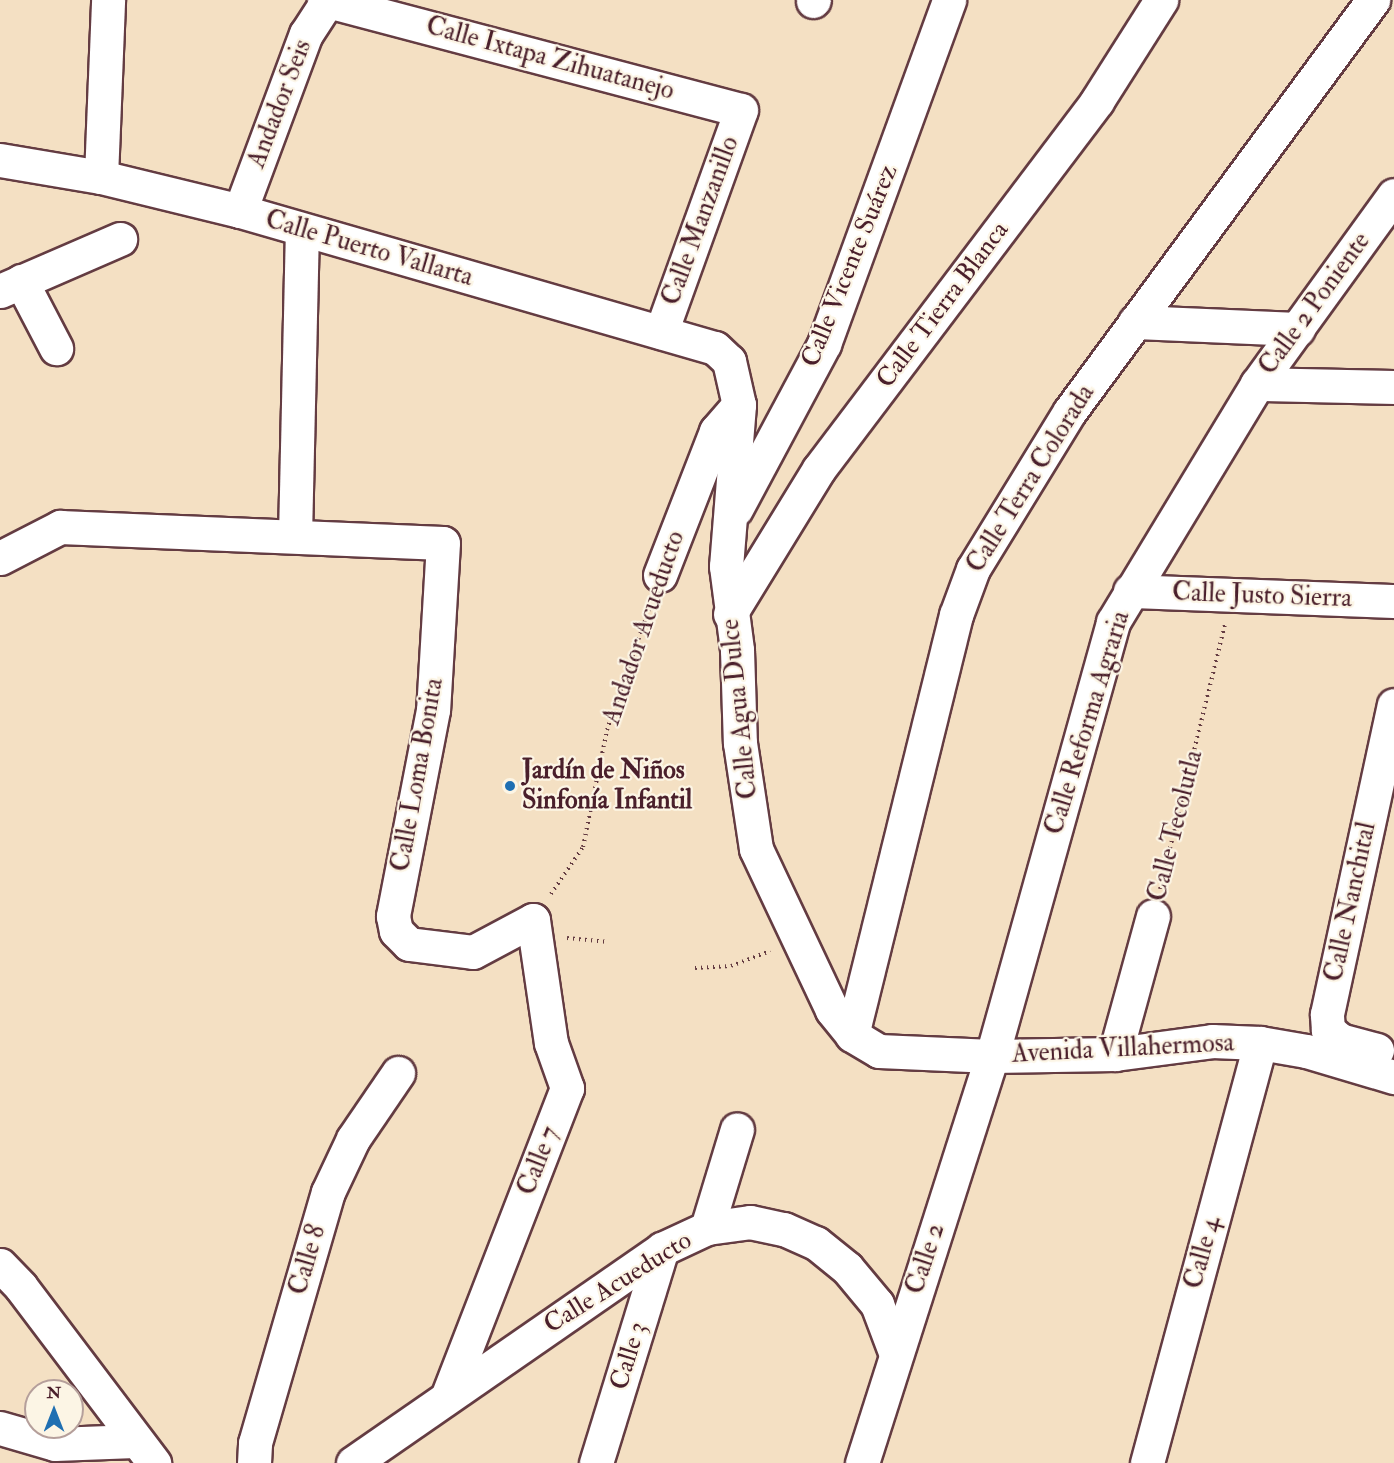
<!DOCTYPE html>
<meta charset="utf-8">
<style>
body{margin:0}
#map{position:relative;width:1394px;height:1463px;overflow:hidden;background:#f4e0c3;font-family:"IM FELL Double Pica",serif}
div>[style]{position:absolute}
.path>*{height:4px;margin-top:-2px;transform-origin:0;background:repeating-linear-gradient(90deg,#643c42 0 1.5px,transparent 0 6px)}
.roads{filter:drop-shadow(2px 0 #643c42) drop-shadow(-2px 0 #643c42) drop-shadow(0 2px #643c42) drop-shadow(0 -2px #643c42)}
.minor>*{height:33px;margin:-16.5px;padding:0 16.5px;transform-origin:16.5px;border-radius:16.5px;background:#fff}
.dots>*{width:16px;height:16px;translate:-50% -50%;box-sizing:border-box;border:3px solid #fcf5e5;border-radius:50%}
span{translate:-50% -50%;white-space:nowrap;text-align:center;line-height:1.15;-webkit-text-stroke:4.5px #fcf5e5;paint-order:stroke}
.street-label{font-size:26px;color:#4a1f2b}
.poi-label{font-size:26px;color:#4a1f2b;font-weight:700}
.left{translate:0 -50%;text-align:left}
.north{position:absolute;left:24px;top:1379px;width:60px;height:60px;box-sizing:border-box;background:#fcf5e5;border:2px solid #b59f9b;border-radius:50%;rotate:0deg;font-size:16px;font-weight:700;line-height:24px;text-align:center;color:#4a1f2b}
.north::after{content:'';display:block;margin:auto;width:21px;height:27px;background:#1f6fb2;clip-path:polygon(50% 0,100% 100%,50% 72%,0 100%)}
</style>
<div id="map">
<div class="path">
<i style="left:1160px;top:889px;width:272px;rotate:-76.2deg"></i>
<i style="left:551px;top:894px;width:57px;rotate:-55.8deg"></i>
<i style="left:583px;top:847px;width:119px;rotate:-78.4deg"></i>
<i style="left:607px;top:730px;width:134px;rotate:-70.9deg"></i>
<i style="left:567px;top:938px;width:41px;rotate:5.6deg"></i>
<i style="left:695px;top:968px;width:36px;rotate:-3deg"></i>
<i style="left:731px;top:966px;width:42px;rotate:-21deg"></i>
</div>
<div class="roads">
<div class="minor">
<i style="left:324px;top:0;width:431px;rotate:14.8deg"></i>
<i style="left:741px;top:110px;width:236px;rotate:109.8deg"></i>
<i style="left:813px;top:1px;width:1px;rotate:-45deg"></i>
<i style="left:0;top:160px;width:102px;rotate:9.6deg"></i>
<i style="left:101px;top:177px;width:143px;rotate:13.7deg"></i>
<i style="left:240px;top:211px;width:494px;rotate:16.1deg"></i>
<i style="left:715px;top:348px;width:19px;rotate:43deg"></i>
<i style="left:729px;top:361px;width:45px;rotate:77.2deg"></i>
<i style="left:739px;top:405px;width:162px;rotate:94.6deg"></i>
<i style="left:726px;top:566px;width:85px;rotate:82.5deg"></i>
<i style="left:737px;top:650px;width:93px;rotate:88.2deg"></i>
<i style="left:740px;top:743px;width:107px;rotate:81.4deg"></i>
<i style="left:756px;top:849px;width:178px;rotate:64.7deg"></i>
<i style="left:832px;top:1010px;width:32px;rotate:51deg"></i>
<i style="left:852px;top:1035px;width:31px;rotate:31deg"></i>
<i style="left:879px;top:1051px;width:113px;rotate:2.5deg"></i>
<i style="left:992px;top:1056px;width:123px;rotate:-0.9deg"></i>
<i style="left:1115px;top:1054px;width:98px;rotate:-7.6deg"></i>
<i style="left:1212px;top:1041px;width:48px;rotate:2.4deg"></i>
<i style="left:1260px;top:1043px;width:47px;rotate:9.9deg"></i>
<i style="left:1306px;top:1051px;width:92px;rotate:16.5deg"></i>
<i style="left:101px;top:177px;width:177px;rotate:-87.7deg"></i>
<i style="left:240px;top:211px;width:189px;rotate:-69.6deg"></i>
<i style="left:306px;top:34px;width:40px;rotate:-57.1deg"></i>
<i style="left:21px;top:281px;width:76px;rotate:62.4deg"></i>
<i style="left:0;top:291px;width:131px;rotate:-23.4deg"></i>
<i style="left:1135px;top:322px;width:163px;rotate:2.5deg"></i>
<i style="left:1257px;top:384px;width:137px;rotate:1.3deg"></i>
<i style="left:736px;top:509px;width:187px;rotate:-61.9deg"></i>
<i style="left:824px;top:344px;width:366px;rotate:-70deg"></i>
<i style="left:295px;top:536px;width:305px;rotate:-88.7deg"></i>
<i style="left:0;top:558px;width:68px;rotate:-27.3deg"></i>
<i style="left:60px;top:527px;width:383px;rotate:2.4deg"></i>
<i style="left:443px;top:543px;width:167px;rotate:93.4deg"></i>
<i style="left:433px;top:710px;width:210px;rotate:101deg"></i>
<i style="left:393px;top:916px;width:15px;rotate:79deg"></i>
<i style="left:396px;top:931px;width:18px;rotate:45deg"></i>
<i style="left:409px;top:944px;width:64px;rotate:7.1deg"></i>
<i style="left:473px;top:952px;width:68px;rotate:-28.1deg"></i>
<i style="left:533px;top:920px;width:124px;rotate:81.7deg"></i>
<i style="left:551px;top:1043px;width:48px;rotate:70.4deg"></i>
<i style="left:567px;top:1088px;width:329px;rotate:111.2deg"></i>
<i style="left:660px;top:575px;width:155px;rotate:-68.7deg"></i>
<i style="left:716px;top:431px;width:35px;rotate:-49deg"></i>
<i style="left:1130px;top:591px;width:264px;rotate:2.2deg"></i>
<i style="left:730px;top:614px;width:170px;rotate:-58.5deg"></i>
<i style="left:819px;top:469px;width:461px;rotate:-52.9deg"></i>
<i style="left:1097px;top:101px;width:120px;rotate:-57.6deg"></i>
<i style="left:852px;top:1035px;width:433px;rotate:-76.1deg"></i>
<i style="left:956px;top:615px;width:49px;rotate:-69.7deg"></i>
<i style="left:973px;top:569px;width:185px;rotate:-58.5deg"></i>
<i style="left:1070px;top:411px;width:511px;rotate:-53.6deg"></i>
<i style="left:1377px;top:1050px;width:38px;rotate:-165deg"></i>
<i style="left:1340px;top:1040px;width:16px;rotate:-140deg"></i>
<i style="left:1328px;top:1030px;width:16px;rotate:-94deg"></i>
<i style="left:1327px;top:1014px;width:316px;rotate:-77.8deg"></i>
<i style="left:1115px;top:1054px;width:143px;rotate:-74.6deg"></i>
<i style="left:707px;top:1228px;width:103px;rotate:-73.1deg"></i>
<i style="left:0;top:1265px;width:30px;rotate:46deg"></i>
<i style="left:21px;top:1287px;width:221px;rotate:52.9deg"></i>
<i style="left:0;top:1428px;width:57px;rotate:16.2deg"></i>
<i style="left:55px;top:1444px;width:80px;rotate:-2.1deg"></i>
<i style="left:254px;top:1463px;width:20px;rotate:-87deg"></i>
<i style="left:255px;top:1443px;width:261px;rotate:-73.8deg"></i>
<i style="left:328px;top:1192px;width:59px;rotate:-64.7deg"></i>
<i style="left:353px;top:1139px;width:80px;rotate:-55.7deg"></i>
<i style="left:353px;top:1463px;width:376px;rotate:-34.7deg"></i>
<i style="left:662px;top:1249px;width:50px;rotate:-25deg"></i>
<i style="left:707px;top:1228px;width:43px;rotate:-7.9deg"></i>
<i style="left:750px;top:1222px;width:35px;rotate:12deg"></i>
<i style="left:784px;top:1229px;width:35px;rotate:24deg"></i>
<i style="left:816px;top:1243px;width:40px;rotate:39deg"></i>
<i style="left:847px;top:1268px;width:47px;rotate:50.2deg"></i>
<i style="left:877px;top:1304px;width:51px;rotate:69.4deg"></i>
<i style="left:596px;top:1463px;width:224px;rotate:-72.9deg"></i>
<i style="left:862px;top:1463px;width:427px;rotate:-72.3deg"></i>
<i style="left:992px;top:1056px;width:451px;rotate:-74.4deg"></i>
<i style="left:1113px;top:622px;width:278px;rotate:-58.8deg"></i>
<i style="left:1257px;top:384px;width:233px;rotate:-54.1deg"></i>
<i style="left:1147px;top:1463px;width:435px;rotate:-74.9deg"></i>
</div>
</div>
<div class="dots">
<i style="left:510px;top:786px;background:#1f6fb2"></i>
</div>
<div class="street-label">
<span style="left:550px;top:59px;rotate:15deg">Calle Ixtapa Zihuatanejo</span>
<span style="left:280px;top:104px;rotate:-69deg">Andador Seis</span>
<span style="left:701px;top:221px;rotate:-70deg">Calle Manzanillo</span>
<span style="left:369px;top:249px;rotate:16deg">Calle Puerto Vallarta</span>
<span style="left:850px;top:266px;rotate:-68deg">Calle Vicente Suárez</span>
<span style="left:1315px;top:304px;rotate:-54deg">Calle 2 Poniente</span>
<span style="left:943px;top:305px;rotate:-53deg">Calle Tierra Blanca</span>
<span style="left:1031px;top:479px;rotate:-58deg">Calle Terra Colorada</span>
<span style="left:1262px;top:596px;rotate:2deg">Calle Justo Sierra</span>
<span style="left:644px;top:628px;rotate:-71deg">Andador Acueducto</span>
<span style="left:740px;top:709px;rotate:-96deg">Calle Agua Dulce</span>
<span style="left:1088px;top:723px;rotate:-73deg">Calle Reforma Agraria</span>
<span style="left:418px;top:775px;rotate:-80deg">Calle Loma Bonita</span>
<span style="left:1176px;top:826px;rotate:-76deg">Calle Tecolutla</span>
<span style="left:1351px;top:902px;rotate:-78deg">Calle Nanchital</span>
<span style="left:1123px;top:1049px;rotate:-3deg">Avenida Villahermosa</span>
<span style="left:539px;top:1161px;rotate:-69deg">Calle 7</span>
<span style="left:1203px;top:1253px;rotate:-75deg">Calle 4</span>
<span style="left:926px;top:1259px;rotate:-72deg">Calle 2</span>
<span style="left:308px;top:1260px;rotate:-74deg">Calle 8</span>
<span style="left:618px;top:1283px;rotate:-32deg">Calle Acueducto</span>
<span style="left:629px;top:1356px;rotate:-73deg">Calle 3</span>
</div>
<div class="poi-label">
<span class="left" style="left:522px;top:786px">Jardín de Niños<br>Sinfonía Infantil</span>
</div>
<div class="north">N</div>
</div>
